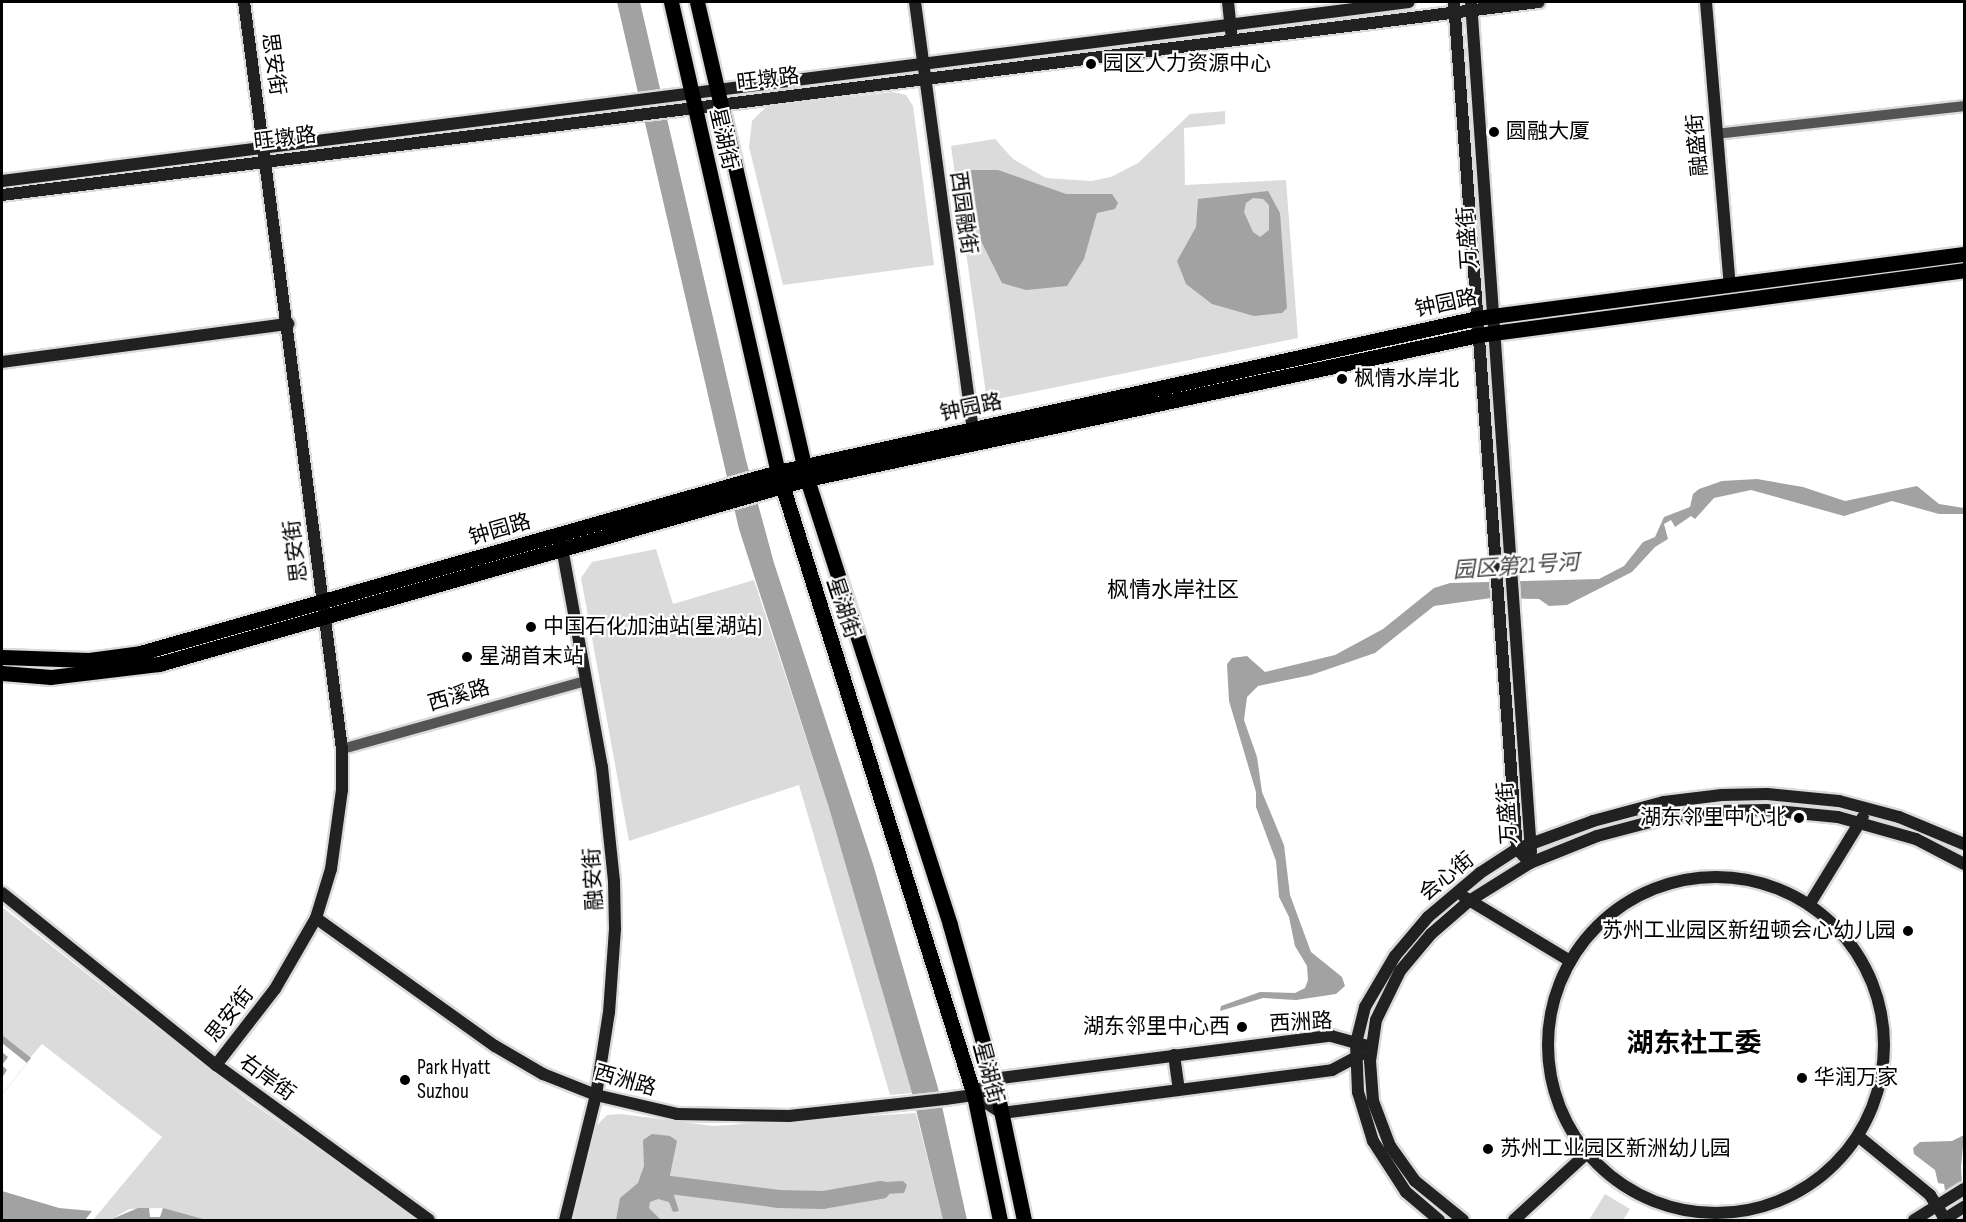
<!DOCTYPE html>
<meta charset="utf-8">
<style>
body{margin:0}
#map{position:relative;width:1966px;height:1222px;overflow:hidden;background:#fff;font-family:"Sofia Sans Condensed","Noto Sans SC",sans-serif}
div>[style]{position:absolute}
.green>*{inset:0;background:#dbdbdb}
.water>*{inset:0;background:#a2a2a2}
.pier>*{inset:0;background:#fff}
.river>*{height:18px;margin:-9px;padding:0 9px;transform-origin:9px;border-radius:9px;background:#a2a2a2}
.roads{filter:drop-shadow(2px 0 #dbdbdb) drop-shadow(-2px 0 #dbdbdb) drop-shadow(0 2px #dbdbdb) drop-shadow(0 -2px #dbdbdb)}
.street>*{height:10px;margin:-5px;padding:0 5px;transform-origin:5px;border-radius:5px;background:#545454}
.secondary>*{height:12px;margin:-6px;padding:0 6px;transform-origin:6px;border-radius:6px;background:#212121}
.secondary>.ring{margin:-6px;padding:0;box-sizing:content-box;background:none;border:12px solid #212121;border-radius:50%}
.primary>*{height:15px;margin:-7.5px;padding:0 7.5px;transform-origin:7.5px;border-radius:7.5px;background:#000}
.dots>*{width:16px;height:16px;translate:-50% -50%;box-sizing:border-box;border:3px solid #fff;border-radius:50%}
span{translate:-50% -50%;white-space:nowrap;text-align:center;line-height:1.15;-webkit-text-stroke:4.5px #fff;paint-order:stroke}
.street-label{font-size:21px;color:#000}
.poi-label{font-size:21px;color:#000}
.left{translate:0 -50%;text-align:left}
.right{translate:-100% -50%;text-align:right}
.water-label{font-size:22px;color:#434343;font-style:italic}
.neighbourhood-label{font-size:22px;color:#000}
.district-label{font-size:27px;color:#000;font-weight:700}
.frame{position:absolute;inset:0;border:3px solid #000;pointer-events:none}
</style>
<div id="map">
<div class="green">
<i style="clip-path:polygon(893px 92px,906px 95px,913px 106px,934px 265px,783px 285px,749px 147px,752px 121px,767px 106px)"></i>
<i style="clip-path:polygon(1225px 111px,1225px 124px,1184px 128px,1185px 185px,1286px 180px,1298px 338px,987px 401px,951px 146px,995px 139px,1013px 159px,1046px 178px,1091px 181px,1111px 177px,1138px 163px,1190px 114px)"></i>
<i style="clip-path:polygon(656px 549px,673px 604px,754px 580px,829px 808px,912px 1093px,890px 1095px,799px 785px,629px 841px,581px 578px,592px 562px)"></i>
<i style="clip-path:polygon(2px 907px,249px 1101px,417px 1220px,207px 1220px,162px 1208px,129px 1209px,112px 1219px,93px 1220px,162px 1137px,42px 1044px,23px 1066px,2px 1052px)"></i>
<i style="clip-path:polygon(916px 1113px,943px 1220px,573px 1220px,597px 1125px,607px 1115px,621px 1114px,713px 1126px)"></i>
<i style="clip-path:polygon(1605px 1194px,1630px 1209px,1623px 1220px,1589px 1220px)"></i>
</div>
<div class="water">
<i style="clip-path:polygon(617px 2px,640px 2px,746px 460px,774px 563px,873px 864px,938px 1088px,967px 1220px,943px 1220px,912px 1093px,829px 808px,739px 529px)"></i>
<i style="clip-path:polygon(971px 170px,998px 170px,1066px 194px,1112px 194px,1118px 203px,1115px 209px,1097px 213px,1084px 259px,1067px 286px,1026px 290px,1002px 283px,981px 241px)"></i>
<i style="clip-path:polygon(evenodd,1268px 191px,1280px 213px,1287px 308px,1282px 313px,1254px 316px,1212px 304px,1186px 284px,1177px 261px,1196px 227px,1198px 199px,1268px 191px,1253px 198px,1263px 199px,1269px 205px,1269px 230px,1260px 237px,1253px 232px,1244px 212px,1246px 203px,1253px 198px)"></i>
<i style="clip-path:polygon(1757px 479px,1803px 487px,1845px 501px,1917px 486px,1939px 504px,1964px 508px,1964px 514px,1939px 514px,1892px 501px,1844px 516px,1751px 490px,1714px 498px,1695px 519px,1691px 516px,1675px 527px,1671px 520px,1664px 524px,1668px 539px,1655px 547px,1632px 572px,1567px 605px,1549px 606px,1539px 599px,1491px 598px,1434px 606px,1375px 653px,1311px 675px,1258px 686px,1247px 697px,1244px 720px,1257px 757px,1262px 792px,1284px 845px,1290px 895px,1311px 952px,1342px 977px,1345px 986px,1336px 994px,1296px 1000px,1263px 998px,1220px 1011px,1221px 1006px,1260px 992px,1295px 993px,1305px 988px,1308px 980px,1307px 966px,1295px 946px,1289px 917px,1279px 897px,1276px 861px,1256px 807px,1256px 792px,1229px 701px,1227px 664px,1232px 658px,1247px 656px,1265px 672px,1335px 655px,1383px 629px,1434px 588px,1450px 583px,1599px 579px,1624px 566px,1643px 542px,1655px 537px,1664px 517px,1690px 507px,1693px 494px,1699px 489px,1722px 481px)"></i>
<i style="clip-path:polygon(2px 1035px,31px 1058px,2px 1094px)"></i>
<i style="clip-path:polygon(652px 1134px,670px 1136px,677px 1141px,669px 1180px,679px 1211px,673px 1212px,669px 1202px,658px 1199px,650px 1202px,649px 1208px,661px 1220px,616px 1220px,620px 1198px,638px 1183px,644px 1166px,643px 1140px)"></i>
<i style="clip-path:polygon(1964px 1135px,1961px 1167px,1964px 1220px,1950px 1220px,1944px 1184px,1938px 1183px,1935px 1170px,1914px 1154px,1913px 1148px,1920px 1142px,1952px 1141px)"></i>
<i style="clip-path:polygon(903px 1181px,907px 1185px,904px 1193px,887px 1194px,880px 1189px,885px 1182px)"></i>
<i style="clip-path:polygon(2px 1191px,59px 1208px,92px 1211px,85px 1220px,2px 1220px)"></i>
<i style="clip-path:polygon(138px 1208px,149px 1208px,150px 1217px,160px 1217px,163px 1208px,207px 1220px,92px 1220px,112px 1219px)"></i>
</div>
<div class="pier">
<i style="clip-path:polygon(2px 1043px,27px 1063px,2px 1094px,2px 1078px,7px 1070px,2px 1065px,8px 1057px,2px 1052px)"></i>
</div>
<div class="river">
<i style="left:670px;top:1185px;width:110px;rotate:7.3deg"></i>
<i style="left:779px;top:1199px;width:44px;rotate:1.3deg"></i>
<i style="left:823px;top:1200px;width:59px;rotate:-9.8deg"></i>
</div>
<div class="roads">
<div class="street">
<i style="left:1716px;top:134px;width:250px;rotate:-6.4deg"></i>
<i style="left:342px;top:749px;width:252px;rotate:-15.6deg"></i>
</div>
<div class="secondary">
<i style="left:915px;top:2px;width:431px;rotate:82.3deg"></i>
<i style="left:1228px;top:2px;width:31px;rotate:84deg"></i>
<i style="left:1454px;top:2px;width:849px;rotate:85.75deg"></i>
<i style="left:1517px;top:849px;width:19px;rotate:47deg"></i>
<i style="left:1471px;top:2px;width:852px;rotate:85.96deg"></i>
<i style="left:1706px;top:2px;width:284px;rotate:85.2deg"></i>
<i style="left:2px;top:181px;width:1418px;rotate:-7.25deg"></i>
<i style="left:2px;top:195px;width:1549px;rotate:-7.16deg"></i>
<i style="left:2px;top:362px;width:289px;rotate:-7.6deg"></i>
<i style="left:561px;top:542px;width:229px;rotate:79.7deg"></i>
<i style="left:602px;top:767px;width:115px;rotate:84deg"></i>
<i style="left:614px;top:881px;width:48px;rotate:88.8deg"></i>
<i style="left:615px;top:929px;width:83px;rotate:94.1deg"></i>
<i style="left:609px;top:1012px;width:84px;rotate:98.9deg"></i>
<i style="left:596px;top:1095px;width:129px;rotate:103.9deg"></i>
<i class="ring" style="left:1548px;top:877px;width:324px;height:324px"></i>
<i style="left:2px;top:893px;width:275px;rotate:38.8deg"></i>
<i style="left:216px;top:1065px;width:263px;rotate:36deg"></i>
<i style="left:1464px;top:897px;width:124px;rotate:31.1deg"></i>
<i style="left:1809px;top:905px;width:103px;rotate:-58.5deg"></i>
<i style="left:316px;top:918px;width:220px;rotate:35.6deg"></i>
<i style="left:495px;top:1046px;width:56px;rotate:30.3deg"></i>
<i style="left:543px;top:1074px;width:57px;rotate:21.6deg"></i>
<i style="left:596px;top:1095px;width:83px;rotate:13.2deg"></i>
<i style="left:677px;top:1114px;width:112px;rotate:1deg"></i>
<i style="left:789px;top:1116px;width:157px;rotate:-6.2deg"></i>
<i style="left:945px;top:1099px;width:29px;rotate:-8deg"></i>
<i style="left:974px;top:1095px;width:25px;rotate:-40deg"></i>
<i style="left:993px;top:1079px;width:341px;rotate:-7.3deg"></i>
<i style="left:1331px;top:1036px;width:41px;rotate:15.4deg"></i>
<i style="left:1174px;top:1055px;width:35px;rotate:82deg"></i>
<i style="left:216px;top:1065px;width:96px;rotate:-52.2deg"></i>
<i style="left:275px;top:989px;width:82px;rotate:-60deg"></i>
<i style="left:316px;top:918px;width:51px;rotate:-73deg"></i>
<i style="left:331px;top:869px;width:80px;rotate:-82.1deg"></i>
<i style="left:342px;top:790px;width:41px;rotate:-90deg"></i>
<i style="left:342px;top:749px;width:753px;rotate:-97.47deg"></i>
<i style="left:974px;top:1095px;width:33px;rotate:33deg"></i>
<i style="left:1002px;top:1113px;width:333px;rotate:-7.4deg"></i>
<i style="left:1332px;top:1070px;width:32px;rotate:-28deg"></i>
<i style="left:1858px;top:1136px;width:93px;rotate:39.3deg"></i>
<i style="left:1930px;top:1195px;width:28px;rotate:58deg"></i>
<i style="left:1439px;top:1220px;width:43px;rotate:-139.7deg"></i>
<i style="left:1406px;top:1192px;width:61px;rotate:-122.9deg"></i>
<i style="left:1373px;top:1141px;width:51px;rotate:-107deg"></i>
<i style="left:1358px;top:1092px;width:49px;rotate:-92.3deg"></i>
<i style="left:1356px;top:1043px;width:37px;rotate:-76deg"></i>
<i style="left:1365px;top:1007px;width:59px;rotate:-59.5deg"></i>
<i style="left:1395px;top:956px;width:51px;rotate:-49.8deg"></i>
<i style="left:1428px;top:917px;width:68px;rotate:-40.2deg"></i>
<i style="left:1480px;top:873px;width:44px;rotate:-33deg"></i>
<i style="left:1517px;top:849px;width:81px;rotate:-20.2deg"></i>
<i style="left:1593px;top:821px;width:73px;rotate:-15deg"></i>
<i style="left:1664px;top:802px;width:58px;rotate:-6.9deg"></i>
<i style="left:1722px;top:795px;width:45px;rotate:-1.3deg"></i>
<i style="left:1767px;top:794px;width:72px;rotate:5.6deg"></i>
<i style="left:1839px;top:801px;width:62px;rotate:14.9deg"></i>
<i style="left:1899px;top:817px;width:70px;rotate:22.6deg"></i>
<i style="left:1463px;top:1220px;width:62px;rotate:-140.9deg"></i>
<i style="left:1415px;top:1181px;width:43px;rotate:-125.5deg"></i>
<i style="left:1390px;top:1146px;width:48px;rotate:-110.7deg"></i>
<i style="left:1373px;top:1101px;width:40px;rotate:-94.3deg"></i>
<i style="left:1370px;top:1061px;width:41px;rotate:-81.7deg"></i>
<i style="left:1376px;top:1020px;width:55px;rotate:-63.9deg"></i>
<i style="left:1400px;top:971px;width:48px;rotate:-50deg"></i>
<i style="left:1431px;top:934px;width:50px;rotate:-41deg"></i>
<i style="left:1469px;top:901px;width:72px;rotate:-31.9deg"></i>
<i style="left:1530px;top:863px;width:72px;rotate:-21.9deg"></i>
<i style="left:1597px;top:836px;width:70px;rotate:-14.8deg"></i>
<i style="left:1665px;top:818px;width:57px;rotate:-7deg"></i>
<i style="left:1722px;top:811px;width:44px;rotate:-1.3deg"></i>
<i style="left:1766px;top:810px;width:72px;rotate:5.6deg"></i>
<i style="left:1838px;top:817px;width:81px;rotate:15.8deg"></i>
<i style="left:1916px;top:839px;width:54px;rotate:27.5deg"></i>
<i style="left:1514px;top:1220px;width:99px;rotate:-42.5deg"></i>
<i style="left:1914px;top:1220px;width:59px;rotate:-31.8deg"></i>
<i style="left:1943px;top:1220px;width:25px;rotate:-32deg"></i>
</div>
<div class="primary">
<i style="left:671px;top:2px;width:482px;rotate:77.2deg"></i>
<i style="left:778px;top:472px;width:653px;rotate:72.54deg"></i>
<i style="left:974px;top:1095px;width:128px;rotate:78.3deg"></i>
<i style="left:697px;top:2px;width:490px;rotate:77deg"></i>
<i style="left:807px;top:479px;width:468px;rotate:72.2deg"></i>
<i style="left:950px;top:925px;width:173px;rotate:74.3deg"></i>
<i style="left:997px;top:1092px;width:131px;rotate:78.1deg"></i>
<i style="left:2px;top:657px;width:87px;rotate:2deg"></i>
<i style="left:89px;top:660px;width:51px;rotate:-7.8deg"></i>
<i style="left:140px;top:653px;width:663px;rotate:-15.84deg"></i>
<i style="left:778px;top:472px;width:716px;rotate:-12.42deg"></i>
<i style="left:1477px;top:318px;width:491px;rotate:-7.5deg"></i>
<i style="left:2px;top:673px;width:49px;rotate:4.7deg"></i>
<i style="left:51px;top:677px;width:109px;rotate:-6.9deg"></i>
<i style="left:159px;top:664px;width:674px;rotate:-15.93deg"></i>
<i style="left:807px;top:479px;width:686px;rotate:-12.11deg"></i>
<i style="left:1478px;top:335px;width:490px;rotate:-7.6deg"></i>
</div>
</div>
<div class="dots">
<i style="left:1091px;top:64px;background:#000"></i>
<i style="left:1494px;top:132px;background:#000"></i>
<i style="left:1342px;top:379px;background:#000"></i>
<i style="left:531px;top:627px;background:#000"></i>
<i style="left:467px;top:657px;background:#000"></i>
<i style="left:1799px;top:818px;background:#000"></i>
<i style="left:1908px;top:931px;background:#000"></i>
<i style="left:1242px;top:1027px;background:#000"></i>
<i style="left:1802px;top:1078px;background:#000"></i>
<i style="left:405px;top:1080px;background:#000"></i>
<i style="left:1488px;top:1149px;background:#000"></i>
</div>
<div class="street-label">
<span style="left:273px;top:64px;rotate:82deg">思安街</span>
<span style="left:768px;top:80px;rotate:-7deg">旺墩路</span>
<span style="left:285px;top:139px;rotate:-7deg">旺墩路</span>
<span style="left:723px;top:139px;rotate:77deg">星湖街</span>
<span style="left:1698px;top:145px;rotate:-95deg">融盛街</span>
<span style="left:963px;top:213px;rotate:82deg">西园融街</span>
<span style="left:1468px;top:238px;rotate:-94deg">万盛街</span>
<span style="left:1446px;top:304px;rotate:-12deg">钟园路</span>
<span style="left:971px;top:408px;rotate:-12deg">钟园路</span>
<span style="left:500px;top:530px;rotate:-16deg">钟园路</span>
<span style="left:296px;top:551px;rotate:-97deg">思安街</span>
<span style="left:843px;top:608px;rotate:72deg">星湖街</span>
<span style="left:459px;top:696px;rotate:-16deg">西溪路</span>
<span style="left:1508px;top:813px;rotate:-94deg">万盛街</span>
<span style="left:1447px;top:877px;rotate:-39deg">会心街</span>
<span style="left:594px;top:879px;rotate:-93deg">融安街</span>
<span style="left:230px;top:1015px;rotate:-52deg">思安街</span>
<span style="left:1301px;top:1023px;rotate:-3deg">西洲路</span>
<span style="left:988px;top:1073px;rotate:75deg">星湖街</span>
<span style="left:267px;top:1078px;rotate:36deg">右岸街</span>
<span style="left:625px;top:1081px;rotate:16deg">西洲路</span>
</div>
<div class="poi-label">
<span class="left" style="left:1103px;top:64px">园区人力资源中心</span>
<span class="left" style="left:1506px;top:132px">圆融大厦</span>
<span class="left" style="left:1354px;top:379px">枫情水岸北</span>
<span class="left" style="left:543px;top:627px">中国石化加油站(星湖站)</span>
<span class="left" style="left:479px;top:657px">星湖首末站</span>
<span class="right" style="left:1787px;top:818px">湖东邻里中心北</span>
<span class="right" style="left:1896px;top:931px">苏州工业园区新纽顿会心幼儿园</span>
<span class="right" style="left:1230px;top:1027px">湖东邻里中心西</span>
<span class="left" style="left:417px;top:1080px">Park Hyatt<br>Suzhou</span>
<span class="left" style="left:1814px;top:1078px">华润万家</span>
<span class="left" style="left:1500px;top:1149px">苏州工业园区新洲幼儿园</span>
</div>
<div class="water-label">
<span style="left:1516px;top:567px;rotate:-4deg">园区第21号河</span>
</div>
<div class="neighbourhood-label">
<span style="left:1173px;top:591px">枫情水岸社区</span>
</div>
<div class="district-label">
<span style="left:1694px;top:1045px">湖东社工委</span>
</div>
<div class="frame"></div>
</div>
